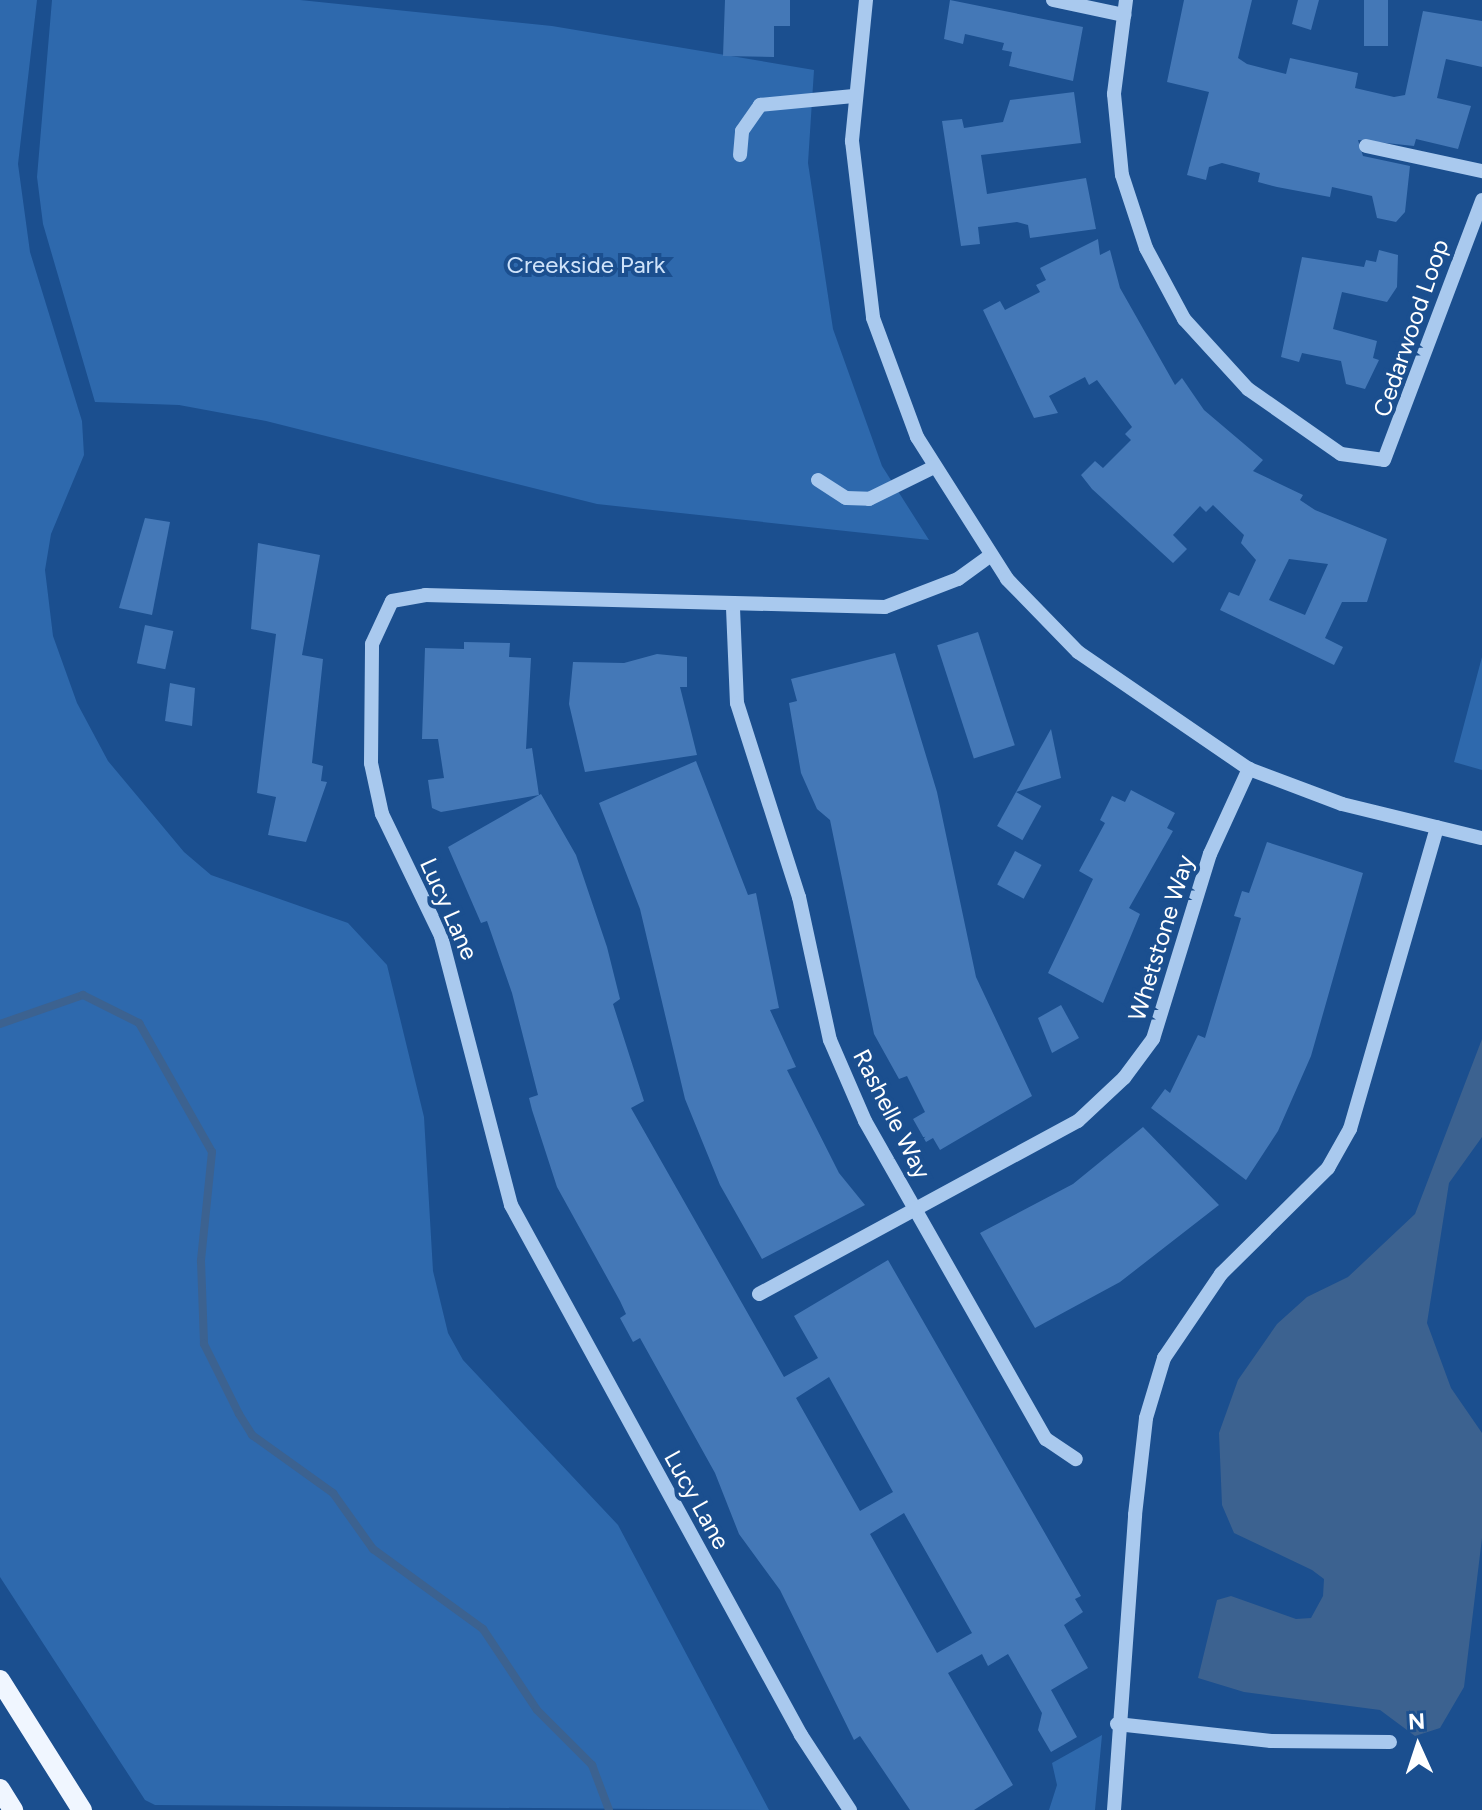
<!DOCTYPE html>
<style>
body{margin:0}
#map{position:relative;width:1482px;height:1810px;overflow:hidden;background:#1b4f8f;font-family:Figtree,sans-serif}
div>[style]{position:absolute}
.green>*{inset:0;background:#2e69ad}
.water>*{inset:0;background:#3c6290}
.stream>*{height:8px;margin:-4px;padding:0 4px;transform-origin:4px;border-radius:4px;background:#3c6290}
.building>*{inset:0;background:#4478b7;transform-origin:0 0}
.minor>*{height:14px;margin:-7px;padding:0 7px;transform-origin:7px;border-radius:7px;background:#a9c9ee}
.major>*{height:20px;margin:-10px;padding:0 10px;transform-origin:10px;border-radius:10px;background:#f0f6ff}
span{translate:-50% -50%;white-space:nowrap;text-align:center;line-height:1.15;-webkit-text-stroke:8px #1b4f8f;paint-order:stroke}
.park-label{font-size:24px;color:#cfe3fa}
.street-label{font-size:24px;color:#fff}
.north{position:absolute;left:1378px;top:1706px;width:80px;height:80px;-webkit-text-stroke:6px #1b4f8f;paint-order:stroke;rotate:357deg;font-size:22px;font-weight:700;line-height:32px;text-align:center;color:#fff}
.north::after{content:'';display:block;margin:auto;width:28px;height:36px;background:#fff;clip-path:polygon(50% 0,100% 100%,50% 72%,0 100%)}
</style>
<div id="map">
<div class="green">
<i style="clip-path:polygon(0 0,37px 0,18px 164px,30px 252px,82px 421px,84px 455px,51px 534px,45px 570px,53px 636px,77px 703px,108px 761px,184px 852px,211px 875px,348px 923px,387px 965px,424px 1117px,433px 1271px,448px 1333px,463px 1360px,618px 1525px,769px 1810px,155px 1805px,145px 1800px,0 1577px)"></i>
<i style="clip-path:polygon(52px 0,300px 0,552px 26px,814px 70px,808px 163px,833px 329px,882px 466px,929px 540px,597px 504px,266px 421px,179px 405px,95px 402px,43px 224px,37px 177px)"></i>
<i style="clip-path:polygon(1482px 657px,1482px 770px,1454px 762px)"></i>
<i style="clip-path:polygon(1102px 1735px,1095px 1810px,1049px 1810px,1057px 1785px,1052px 1763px)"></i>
</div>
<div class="water">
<i style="clip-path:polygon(1482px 1039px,1482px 1137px,1449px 1183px,1427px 1323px,1451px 1388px,1482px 1433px,1482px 1538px,1464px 1687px,1440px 1728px,1415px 1736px,1380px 1710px,1244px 1692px,1198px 1678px,1217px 1600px,1231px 1596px,1296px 1619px,1311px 1618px,1323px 1596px,1324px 1579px,1312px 1570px,1234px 1533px,1222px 1505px,1219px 1433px,1238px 1380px,1277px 1324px,1307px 1297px,1348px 1277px,1415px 1214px)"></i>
</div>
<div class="stream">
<i style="left:0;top:1024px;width:88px;rotate:-19.3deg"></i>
<i style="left:83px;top:995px;width:63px;rotate:26.6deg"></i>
<i style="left:139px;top:1023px;width:148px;rotate:60.5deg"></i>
<i style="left:212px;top:1152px;width:110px;rotate:95.8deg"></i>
<i style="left:201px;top:1261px;width:83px;rotate:87.9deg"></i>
<i style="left:204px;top:1344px;width:78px;rotate:63.4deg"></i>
<i style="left:239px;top:1414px;width:25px;rotate:58deg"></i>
<i style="left:252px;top:1435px;width:100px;rotate:35.6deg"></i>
<i style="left:333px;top:1493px;width:69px;rotate:54.5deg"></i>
<i style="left:373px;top:1549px;width:136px;rotate:36deg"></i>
<i style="left:483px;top:1629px;width:97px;rotate:56.3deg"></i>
<i style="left:537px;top:1710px;width:78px;rotate:45deg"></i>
<i style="left:592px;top:1765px;width:48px;rotate:69.3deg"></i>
</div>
<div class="building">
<i style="clip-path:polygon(725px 0,790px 0,790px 26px,774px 26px,774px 57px,723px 56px)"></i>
<i style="clip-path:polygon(950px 0,1083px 27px,1073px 81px,1009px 66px,1012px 52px,1002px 50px,1004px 43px,965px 34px,963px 44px,944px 39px)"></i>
<i style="clip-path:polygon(1184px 0,1252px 0,1238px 58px,1247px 64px,1286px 74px,1290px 58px,1358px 73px,1355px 88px,1394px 97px,1405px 95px,1423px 11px,1482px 21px,1482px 67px,1446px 59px,1437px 98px,1471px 106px,1458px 149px,1416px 139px,1414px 146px,1358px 140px,1363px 156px,1410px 166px,1405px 212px,1396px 222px,1377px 218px,1372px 196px,1332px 187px,1330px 197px,1277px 187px,1258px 182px,1260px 173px,1222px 163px,1209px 167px,1206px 180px,1187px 175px,1209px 92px,1167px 82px)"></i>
<i style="clip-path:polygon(1298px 0,1319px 0,1311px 30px,1292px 24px)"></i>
<i style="left:1364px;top:0;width:24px;height:46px"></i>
<i style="clip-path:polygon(1074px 92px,1081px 143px,981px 155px,987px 194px,1086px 178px,1096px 229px,1030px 238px,1028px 225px,1017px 222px,978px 227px,980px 244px,961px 246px,942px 121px,962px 119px,964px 128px,1003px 122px,1010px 100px)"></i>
<i style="clip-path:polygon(evenodd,1098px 239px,1100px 255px,1110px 250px,1120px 288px,1175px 385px,1182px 378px,1204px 410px,1263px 460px,1253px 471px,1303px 495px,1300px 500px,1315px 510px,1387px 539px,1367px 602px,1342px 602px,1325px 638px,1343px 647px,1334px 665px,1220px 610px,1229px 592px,1239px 596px,1256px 560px,1241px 543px,1244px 535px,1213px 505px,1206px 512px,1200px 506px,1173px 535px,1187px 549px,1173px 563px,1092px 489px,1081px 475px,1095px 461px,1103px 468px,1131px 440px,1125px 434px,1132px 427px,1097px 380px,1089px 385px,1085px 377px,1049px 396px,1058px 413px,1034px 418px,983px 310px,1000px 301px,1005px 310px,1040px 292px,1036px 285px,1046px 280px,1040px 268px,1098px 239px,1289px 559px,1328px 564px,1305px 615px,1269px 600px,1289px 559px)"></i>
<i style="clip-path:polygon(1379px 250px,1398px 255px,1397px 287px,1387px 302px,1342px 292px,1333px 329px,1377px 341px,1373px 358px,1379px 360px,1365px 389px,1346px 384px,1341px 361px,1302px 353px,1299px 362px,1281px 357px,1302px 257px,1364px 267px,1366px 260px,1376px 262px)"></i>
<i style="clip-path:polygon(145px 518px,170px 522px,152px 615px,119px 608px)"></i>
<i style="clip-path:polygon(258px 543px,320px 555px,302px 655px,323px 659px,312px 763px,323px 766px,321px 781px,327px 782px,306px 842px,268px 835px,276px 797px,257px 793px,276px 634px,251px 629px)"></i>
<i style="left:145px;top:625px;width:29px;height:39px;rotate:12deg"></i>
<i style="left:978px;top:632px;width:119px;height:43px;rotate:72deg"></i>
<i style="clip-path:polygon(464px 642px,510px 643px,509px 657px,531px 658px,526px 749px,532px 748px,539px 795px,441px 812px,432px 808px,428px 780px,444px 778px,438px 739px,422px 739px,425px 648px,464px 649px)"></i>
<i style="clip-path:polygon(895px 653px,937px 792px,976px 977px,1032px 1096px,940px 1150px,933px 1138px,926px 1142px,913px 1119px,925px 1112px,907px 1076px,899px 1079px,874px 1034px,830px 820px,817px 809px,801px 773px,789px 703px,797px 701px,791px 679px)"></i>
<i style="clip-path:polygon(657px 654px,687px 657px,687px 687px,680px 687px,697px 755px,585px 772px,569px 704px,573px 662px,624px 663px)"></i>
<i style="clip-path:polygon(170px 683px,195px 688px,192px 726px,165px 721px)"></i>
<i style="clip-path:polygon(1051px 729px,1061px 778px,1016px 792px,1027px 772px)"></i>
<i style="clip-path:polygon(696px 761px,748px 895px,756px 893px,779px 1008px,770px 1010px,796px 1067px,787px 1070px,839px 1173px,865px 1205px,762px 1259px,720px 1185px,685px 1099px,640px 909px,599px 803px)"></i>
<i style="clip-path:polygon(1131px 790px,1175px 813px,1167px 828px,1173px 831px,1129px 908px,1140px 914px,1103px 1003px,1048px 973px,1093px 879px,1079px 871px,1105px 823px,1100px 820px,1112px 796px,1125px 802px)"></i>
<i style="left:1016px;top:792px;width:29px;height:39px;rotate:29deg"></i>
<i style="clip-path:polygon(evenodd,541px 794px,576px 855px,607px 947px,620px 999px,613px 1004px,644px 1101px,631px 1108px,784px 1377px,818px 1358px,794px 1316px,888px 1260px,1081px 1596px,1075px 1599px,1083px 1612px,1064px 1625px,1088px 1668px,1051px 1690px,1077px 1737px,1051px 1752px,1038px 1730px,1042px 1713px,1008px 1654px,988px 1666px,982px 1654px,948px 1673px,1013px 1785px,974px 1810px,910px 1810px,860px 1736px,854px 1740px,780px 1590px,739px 1534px,715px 1473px,640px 1338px,633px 1342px,620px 1318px,626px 1314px,620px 1301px,557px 1187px,532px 1110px,529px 1098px,538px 1095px,512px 993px,487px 921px,481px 923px,448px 847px,541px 794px,829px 1377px,893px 1492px,860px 1511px,796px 1398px,829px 1377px,541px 794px,904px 1513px,972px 1633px,937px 1653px,870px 1534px,904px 1513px)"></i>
<i style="clip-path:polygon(1267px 842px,1363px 873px,1311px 1056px,1278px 1131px,1246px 1180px,1151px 1108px,1165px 1089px,1170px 1093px,1198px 1035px,1205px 1038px,1241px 918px,1234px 916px,1242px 891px,1249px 893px)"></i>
<i style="left:1015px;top:851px;width:30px;height:38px;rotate:28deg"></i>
<i style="clip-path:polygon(1061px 1005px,1079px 1038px,1052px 1053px,1038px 1018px)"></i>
<i style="clip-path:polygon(1143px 1127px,1219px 1205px,1120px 1282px,1035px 1328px,980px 1233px,1073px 1184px)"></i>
</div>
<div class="minor">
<i style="left:866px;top:0;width:142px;rotate:95.7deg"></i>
<i style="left:852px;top:141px;width:178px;rotate:83.2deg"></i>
<i style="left:873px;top:318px;width:127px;rotate:69.7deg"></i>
<i style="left:917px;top:437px;width:168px;rotate:57.6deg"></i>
<i style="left:1007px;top:579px;width:102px;rotate:45.8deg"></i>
<i style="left:1078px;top:652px;width:207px;rotate:34.4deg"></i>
<i style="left:1249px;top:769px;width:99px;rotate:20.6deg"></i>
<i style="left:1342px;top:804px;width:144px;rotate:13.7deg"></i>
<i style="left:1053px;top:0;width:73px;rotate:11.9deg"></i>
<i style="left:1126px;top:0;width:95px;rotate:97.3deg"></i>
<i style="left:1114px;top:94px;width:81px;rotate:84.4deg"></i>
<i style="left:1122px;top:175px;width:77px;rotate:71.8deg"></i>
<i style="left:1146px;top:248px;width:81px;rotate:61.8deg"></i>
<i style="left:1184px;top:319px;width:95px;rotate:47.6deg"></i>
<i style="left:1248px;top:389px;width:113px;rotate:35deg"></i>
<i style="left:1341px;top:454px;width:43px;rotate:7.9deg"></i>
<i style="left:1384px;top:460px;width:278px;rotate:-69.3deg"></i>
<i style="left:1366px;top:146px;width:119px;rotate:12.2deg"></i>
<i style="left:740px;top:155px;width:24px;rotate:-85deg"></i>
<i style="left:742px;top:131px;width:32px;rotate:-55deg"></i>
<i style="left:760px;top:105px;width:94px;rotate:-5.5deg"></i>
<i style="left:818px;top:480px;width:33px;rotate:33deg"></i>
<i style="left:846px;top:498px;width:23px;rotate:2deg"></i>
<i style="left:869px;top:499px;width:72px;rotate:-26.2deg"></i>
<i style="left:733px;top:608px;width:95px;rotate:87.6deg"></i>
<i style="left:737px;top:703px;width:204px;rotate:72.3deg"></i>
<i style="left:799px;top:897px;width:146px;rotate:77.8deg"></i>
<i style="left:830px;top:1040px;width:88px;rotate:66.6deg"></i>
<i style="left:865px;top:1121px;width:366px;rotate:60.4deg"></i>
<i style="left:1046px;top:1439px;width:36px;rotate:34deg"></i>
<i style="left:759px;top:1294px;width:363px;rotate:-28.5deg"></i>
<i style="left:1078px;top:1121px;width:63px;rotate:-43.1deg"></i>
<i style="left:1124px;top:1078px;width:49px;rotate:-53.4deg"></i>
<i style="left:1153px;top:1039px;width:194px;rotate:-72.9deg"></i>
<i style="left:1210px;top:854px;width:94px;rotate:-65.4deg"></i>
<i style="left:1117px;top:1724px;width:155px;rotate:6.3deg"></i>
<i style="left:1271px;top:1741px;width:119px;rotate:0.5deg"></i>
<i style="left:850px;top:1810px;width:90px;rotate:-123.2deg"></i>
<i style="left:801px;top:1735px;width:604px;rotate:-118.69deg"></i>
<i style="left:511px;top:1205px;width:278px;rotate:-104.6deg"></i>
<i style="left:441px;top:936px;width:136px;rotate:-115.8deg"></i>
<i style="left:382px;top:814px;width:52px;rotate:-102.2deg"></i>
<i style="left:371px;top:763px;width:119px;rotate:-89.5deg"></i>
<i style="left:372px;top:644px;width:47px;rotate:-65.1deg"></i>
<i style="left:392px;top:601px;width:34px;rotate:-10deg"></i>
<i style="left:425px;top:595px;width:460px;rotate:1.5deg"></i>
<i style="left:885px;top:607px;width:78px;rotate:-21deg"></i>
<i style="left:958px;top:579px;width:39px;rotate:-36deg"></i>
<i style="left:1114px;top:1810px;width:296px;rotate:-85.9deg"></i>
<i style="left:1135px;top:1515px;width:98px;rotate:-83.5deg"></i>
<i style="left:1146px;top:1418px;width:63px;rotate:-73.3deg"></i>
<i style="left:1164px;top:1358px;width:102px;rotate:-55.8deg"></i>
<i style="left:1221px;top:1274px;width:151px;rotate:-44.7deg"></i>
<i style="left:1328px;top:1168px;width:45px;rotate:-60.6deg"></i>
<i style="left:1350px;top:1129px;width:314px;rotate:-73.9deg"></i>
</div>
<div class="major">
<i style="left:0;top:1680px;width:154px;rotate:57.8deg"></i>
<i style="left:0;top:1789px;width:25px;rotate:58deg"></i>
</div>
<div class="park-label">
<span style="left:586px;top:265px">Creekside Park</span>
</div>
<div class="street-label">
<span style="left:1411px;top:328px;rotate:-71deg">Cedarwood Loop</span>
<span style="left:449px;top:909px;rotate:66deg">Lucy Lane</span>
<span style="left:1161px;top:938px;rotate:-73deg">Whetstone Way</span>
<span style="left:892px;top:1114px;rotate:63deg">Rashelle Way</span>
<span style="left:697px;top:1500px;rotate:61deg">Lucy Lane</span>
</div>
<div class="north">N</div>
</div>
